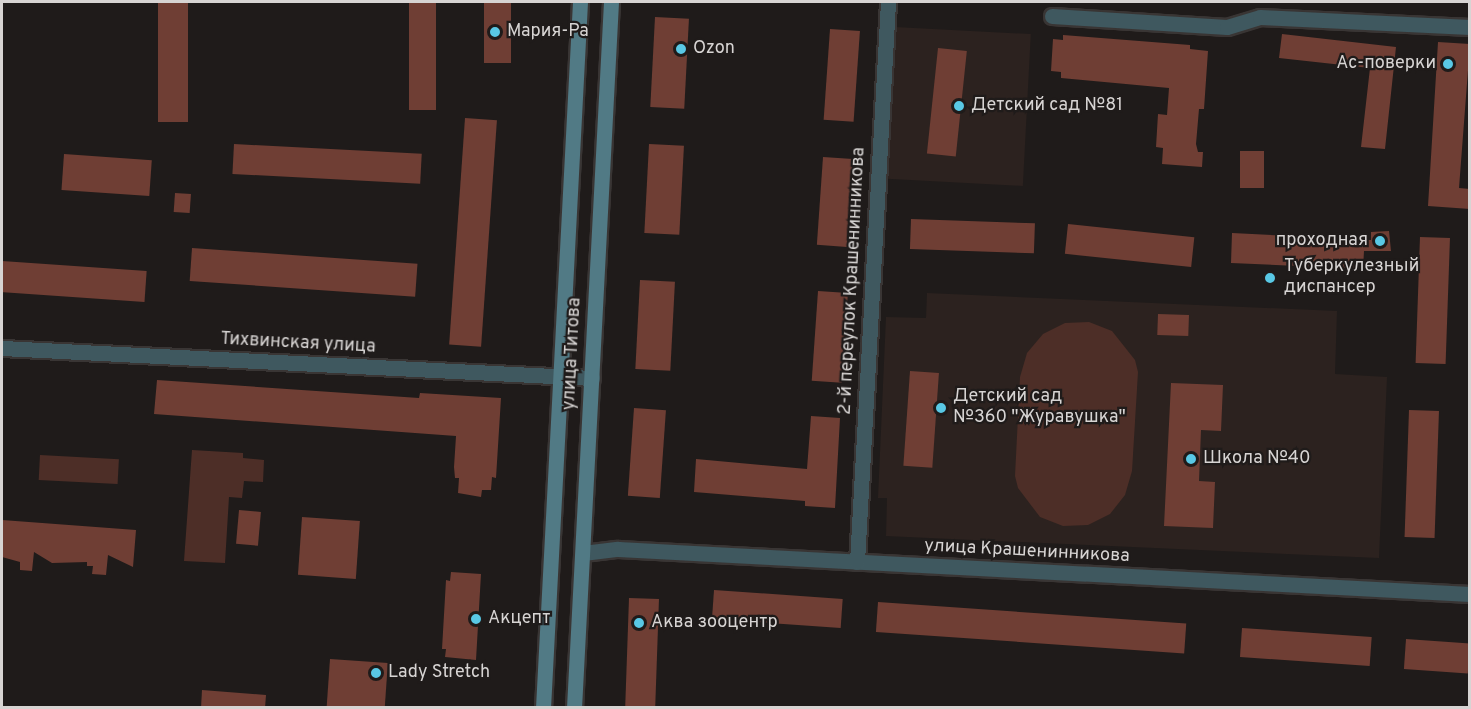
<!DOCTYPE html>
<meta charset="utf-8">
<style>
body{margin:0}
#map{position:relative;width:1471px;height:709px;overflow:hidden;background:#1f1b1a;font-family:Overpass,sans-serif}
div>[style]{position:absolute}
.built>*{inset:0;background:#2c221f;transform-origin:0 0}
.green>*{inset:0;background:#4d2e27;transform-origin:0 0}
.building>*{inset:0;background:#6f3e34;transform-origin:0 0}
.roads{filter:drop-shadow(2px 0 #393534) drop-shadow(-2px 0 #393534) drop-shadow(0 2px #393534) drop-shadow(0 -2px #393534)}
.minor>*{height:15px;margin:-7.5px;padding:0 7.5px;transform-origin:7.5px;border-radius:7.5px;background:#3f585f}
.secondary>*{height:15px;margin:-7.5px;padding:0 7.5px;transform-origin:7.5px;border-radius:7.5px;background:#517a85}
.dots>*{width:16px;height:16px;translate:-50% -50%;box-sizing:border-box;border:3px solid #1f1b1a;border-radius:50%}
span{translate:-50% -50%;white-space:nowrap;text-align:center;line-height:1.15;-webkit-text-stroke:4.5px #1f1b1a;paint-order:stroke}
.poi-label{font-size:18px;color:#d7d4d3}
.left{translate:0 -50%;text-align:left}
.right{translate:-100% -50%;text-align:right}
.street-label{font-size:18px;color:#d7d4d3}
.frame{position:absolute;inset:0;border:3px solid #d7d4d3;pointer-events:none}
</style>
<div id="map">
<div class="built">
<i style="left:895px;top:27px;width:136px;height:152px;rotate:3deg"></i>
<i style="clip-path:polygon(927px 293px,1337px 311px,1335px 374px,1387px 377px,1379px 558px,886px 536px,887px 498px,878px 498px,886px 317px,926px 318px)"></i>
</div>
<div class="green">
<i style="clip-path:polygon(1089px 322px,1112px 331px,1135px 360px,1138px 372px,1132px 471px,1125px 495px,1110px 514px,1088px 525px,1063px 526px,1040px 517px,1018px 488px,1015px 476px,1020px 377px,1027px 353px,1043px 334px,1065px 323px)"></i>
<i style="clip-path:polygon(192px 450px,243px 453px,243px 458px,264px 460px,263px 482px,244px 481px,242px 498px,229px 497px,225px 563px,184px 561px)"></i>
<i style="left:40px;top:455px;width:79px;height:25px;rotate:3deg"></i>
</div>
<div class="building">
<i style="left:158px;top:2px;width:30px;height:120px"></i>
<i style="left:409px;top:2px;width:27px;height:108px"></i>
<i style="left:484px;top:2px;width:27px;height:61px"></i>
<i style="left:655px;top:17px;width:34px;height:90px;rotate:3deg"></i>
<i style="left:830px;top:29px;width:30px;height:91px;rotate:4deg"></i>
<i style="clip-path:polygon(1282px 34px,1396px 47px,1385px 149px,1361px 147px,1370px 68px,1279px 58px)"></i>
<i style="clip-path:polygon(1063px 35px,1190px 45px,1190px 49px,1208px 51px,1204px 109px,1199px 109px,1196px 144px,1198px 152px,1203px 152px,1202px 167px,1162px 164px,1163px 148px,1156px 147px,1158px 114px,1167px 115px,1169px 88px,1061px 78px,1061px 72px,1051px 71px,1053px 39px,1063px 40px)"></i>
<i style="clip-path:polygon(1438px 42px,1470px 44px,1459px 188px,1470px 189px,1470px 209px,1428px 206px)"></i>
<i style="left:938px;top:48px;width:29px;height:106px;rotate:6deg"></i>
<i style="left:465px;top:118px;width:32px;height:227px;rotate:4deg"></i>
<i style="left:234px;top:144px;width:188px;height:30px;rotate:3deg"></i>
<i style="left:649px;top:144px;width:35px;height:89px;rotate:3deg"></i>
<i style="left:1240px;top:151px;width:24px;height:37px"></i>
<i style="left:64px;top:154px;width:88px;height:36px;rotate:4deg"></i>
<i style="left:823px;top:157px;width:30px;height:88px;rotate:4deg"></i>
<i style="left:175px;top:193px;width:16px;height:19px;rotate:4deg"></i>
<i style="left:911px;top:219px;width:124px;height:30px;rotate:2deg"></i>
<i style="left:1068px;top:224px;width:127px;height:30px;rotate:6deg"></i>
<i style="clip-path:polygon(1389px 231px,1391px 251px,1364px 251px,1363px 269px,1231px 263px,1232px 233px,1371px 240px,1371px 232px)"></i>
<i style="left:1420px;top:237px;width:30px;height:126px;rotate:2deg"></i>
<i style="left:192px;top:248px;width:226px;height:33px;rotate:4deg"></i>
<i style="left:2px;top:261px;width:145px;height:31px;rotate:4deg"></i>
<i style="left:640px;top:280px;width:35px;height:89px;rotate:3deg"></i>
<i style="left:818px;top:291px;width:30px;height:90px;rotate:4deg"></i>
<i style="left:1158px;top:314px;width:31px;height:21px;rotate:2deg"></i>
<i style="left:910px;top:371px;width:29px;height:95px;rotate:4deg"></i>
<i style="clip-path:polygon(157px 380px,419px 398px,420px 393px,501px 398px,496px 478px,492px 477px,491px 490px,482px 490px,481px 497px,458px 493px,459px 478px,455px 478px,454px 467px,456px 436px,154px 414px)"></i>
<i style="clip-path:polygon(1171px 383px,1223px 385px,1221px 431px,1201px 430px,1199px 481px,1215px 482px,1213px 528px,1164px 526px)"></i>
<i style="left:634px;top:408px;width:32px;height:88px;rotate:4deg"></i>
<i style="left:1409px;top:410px;width:30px;height:127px;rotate:2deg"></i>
<i style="clip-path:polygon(811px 416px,840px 418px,835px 508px,805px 506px,805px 501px,694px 492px,696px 459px,807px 469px)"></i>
<i style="left:239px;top:510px;width:22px;height:34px;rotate:5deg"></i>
<i style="left:302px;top:517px;width:58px;height:58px;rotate:4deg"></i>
<i style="clip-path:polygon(2px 520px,136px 530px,133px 567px,108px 555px,106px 575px,92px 574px,93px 566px,87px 566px,87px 562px,52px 563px,34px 552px,32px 571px,20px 570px,20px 562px,2px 557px)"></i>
<i style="clip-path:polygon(451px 572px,481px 574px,476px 660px,445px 657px,446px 649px,442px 649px,446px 580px,450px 581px)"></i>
<i style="left:714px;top:590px;width:129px;height:29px;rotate:4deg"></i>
<i style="left:629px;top:598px;width:30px;height:110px;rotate:2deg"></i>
<i style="left:878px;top:602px;width:309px;height:30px;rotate:4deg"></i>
<i style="left:1242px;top:628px;width:130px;height:29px;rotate:4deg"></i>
<i style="left:1406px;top:639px;width:64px;height:30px;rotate:4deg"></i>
<i style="left:330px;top:659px;width:58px;height:49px;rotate:4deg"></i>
<i style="clip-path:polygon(202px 690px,266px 695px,265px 708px,201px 708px)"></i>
</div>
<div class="roads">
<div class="minor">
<i style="left:1052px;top:16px;width:175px;rotate:3.6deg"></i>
<i style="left:1227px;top:27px;width:34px;rotate:-17deg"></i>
<i style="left:1260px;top:17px;width:210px;rotate:2.7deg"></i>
<i style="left:2px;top:348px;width:591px;rotate:2.91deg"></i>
<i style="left:583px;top:553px;width:35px;rotate:-7deg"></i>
<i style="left:618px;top:549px;width:853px;rotate:3.02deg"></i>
<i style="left:857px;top:562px;width:561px;rotate:-86.83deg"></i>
</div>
<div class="secondary">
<i style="left:543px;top:708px;width:707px;rotate:-87deg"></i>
<i style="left:574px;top:708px;width:707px;rotate:-87deg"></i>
</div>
</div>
<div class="dots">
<i style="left:495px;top:32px;background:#59c8e5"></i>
<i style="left:681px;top:49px;background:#59c8e5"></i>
<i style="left:1448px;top:64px;background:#59c8e5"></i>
<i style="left:959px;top:106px;background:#59c8e5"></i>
<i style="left:1380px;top:241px;background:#59c8e5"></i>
<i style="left:1270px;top:278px;background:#59c8e5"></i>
<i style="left:941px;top:408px;background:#59c8e5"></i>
<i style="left:1191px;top:459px;background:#59c8e5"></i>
<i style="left:476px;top:619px;background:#59c8e5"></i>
<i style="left:639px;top:623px;background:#59c8e5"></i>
<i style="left:376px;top:673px;background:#59c8e5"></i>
</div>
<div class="poi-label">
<span class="left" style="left:507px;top:32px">Мария-Ра</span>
<span class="left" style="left:693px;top:49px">Ozon</span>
<span class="right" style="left:1436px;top:64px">Ас-поверки</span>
<span class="left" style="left:971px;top:106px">Детский сад №81</span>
<span class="right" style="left:1368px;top:241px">проходная</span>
<span class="left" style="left:1284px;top:278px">Туберкулезный<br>диспансер</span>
<span class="left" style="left:953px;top:408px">Детский сад<br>№360 "Журавушка"</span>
<span class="left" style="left:1203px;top:459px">Школа №40</span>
<span class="left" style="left:488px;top:619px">Акцепт</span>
<span class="left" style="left:651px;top:623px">Аква зооцентр</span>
<span class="left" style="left:388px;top:673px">Lady Stretch</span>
</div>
<div class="street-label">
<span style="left:853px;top:281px;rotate:-87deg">2-й переулок Крашенинникова</span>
<span style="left:298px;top:344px;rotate:3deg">Тихвинская улица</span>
<span style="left:573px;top:354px;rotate:-87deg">улица Титова</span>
<span style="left:1027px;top:552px;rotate:3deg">улица Крашенинникова</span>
</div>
<div class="frame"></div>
</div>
